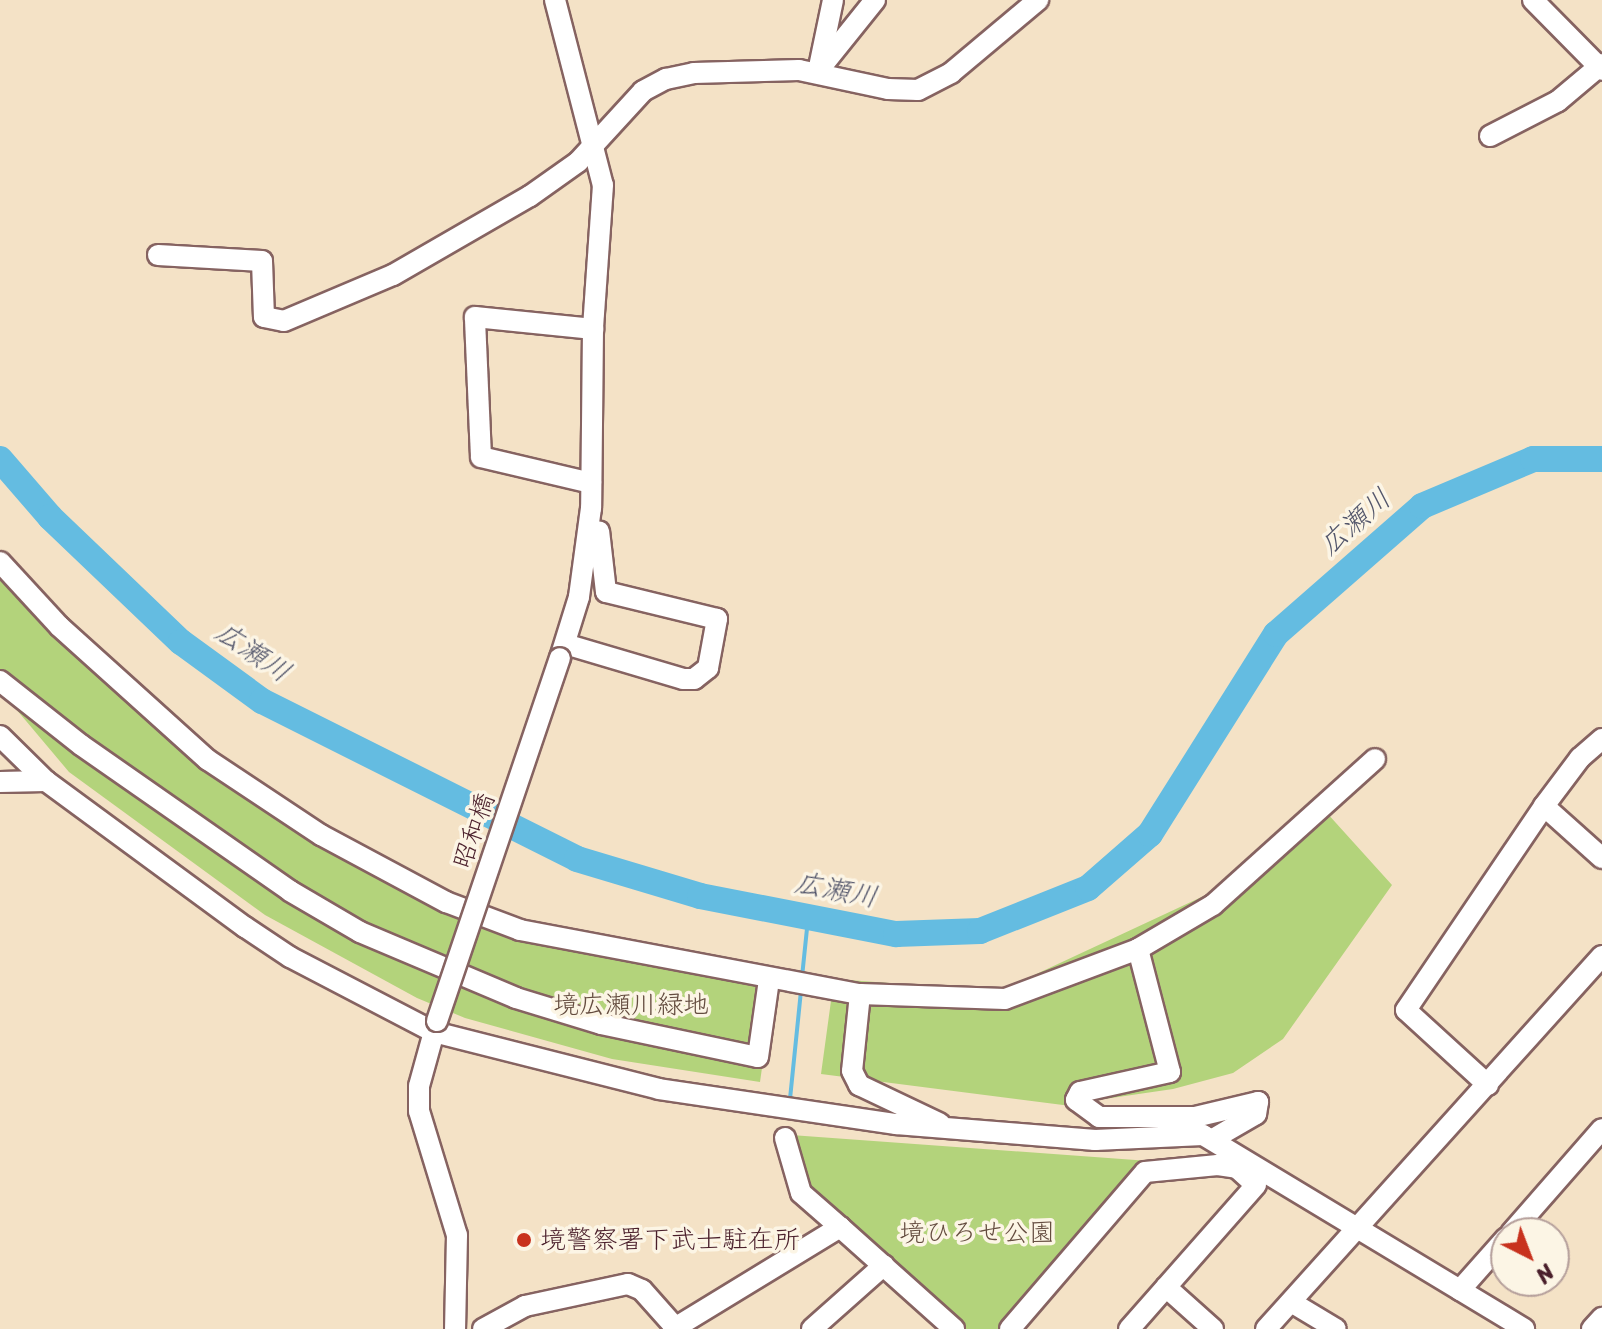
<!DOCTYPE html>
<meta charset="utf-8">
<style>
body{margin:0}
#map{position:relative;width:1602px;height:1329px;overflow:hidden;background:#f4e2c6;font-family:Sriracha,"Klee One",sans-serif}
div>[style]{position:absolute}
.green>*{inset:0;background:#b3d37b}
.stream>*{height:4px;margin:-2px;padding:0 2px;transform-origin:2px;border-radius:2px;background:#64bce1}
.river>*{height:26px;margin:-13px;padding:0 13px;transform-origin:13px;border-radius:13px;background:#64bce1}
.roads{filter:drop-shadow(2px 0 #866361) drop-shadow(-2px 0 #866361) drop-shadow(0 2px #866361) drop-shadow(0 -2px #866361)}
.minor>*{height:20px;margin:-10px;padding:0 10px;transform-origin:10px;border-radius:10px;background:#fff}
.bridges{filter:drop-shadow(2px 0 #866361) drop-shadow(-2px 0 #866361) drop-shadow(0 2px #866361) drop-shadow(0 -2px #866361)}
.minor-bridge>*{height:20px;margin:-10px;padding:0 10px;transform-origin:10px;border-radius:10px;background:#fff}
.dots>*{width:22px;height:22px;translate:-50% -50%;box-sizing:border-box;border:4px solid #fcf5e5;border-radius:50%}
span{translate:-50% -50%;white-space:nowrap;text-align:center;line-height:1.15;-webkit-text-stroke:7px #fcf5e5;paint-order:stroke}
.street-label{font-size:26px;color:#4a1f2b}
.park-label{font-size:26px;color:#644c3f}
.poi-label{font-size:26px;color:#4a1f2b}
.left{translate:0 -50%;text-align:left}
.water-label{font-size:28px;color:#53566b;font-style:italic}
.north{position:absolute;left:1490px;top:1217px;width:80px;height:80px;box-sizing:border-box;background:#fcf5e5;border:2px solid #b59f9b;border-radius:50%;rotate:138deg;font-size:22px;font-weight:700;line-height:32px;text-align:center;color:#4a1f2b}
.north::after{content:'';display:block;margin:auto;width:28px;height:36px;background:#c8321e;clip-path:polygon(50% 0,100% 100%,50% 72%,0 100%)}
</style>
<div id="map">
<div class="green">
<i style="clip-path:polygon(0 555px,61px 623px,210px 757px,326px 834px,449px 900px,527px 923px,775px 976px,760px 1082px,612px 1059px,465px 1018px,417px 998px,265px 915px,69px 772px,0 690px)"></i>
<i style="clip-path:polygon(1317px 802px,1392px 885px,1283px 1039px,1233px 1073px,1173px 1089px,1063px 1105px,821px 1074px,834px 979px,1000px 991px,1208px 894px)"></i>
<i style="clip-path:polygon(791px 1135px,1149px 1161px,1005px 1329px,959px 1329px,806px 1186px)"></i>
</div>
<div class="stream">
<i style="left:802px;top:977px;width:58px;rotate:-84.1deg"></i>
<i style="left:790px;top:1099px;width:110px;rotate:-84.2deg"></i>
</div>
<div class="river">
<i style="left:0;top:459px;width:77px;rotate:49.2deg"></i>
<i style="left:50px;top:517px;width:181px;rotate:43.7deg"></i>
<i style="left:181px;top:642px;width:100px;rotate:36.1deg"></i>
<i style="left:262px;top:701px;width:352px;rotate:26.6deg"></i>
<i style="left:577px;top:859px;width:128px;rotate:16.7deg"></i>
<i style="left:700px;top:896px;width:200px;rotate:11deg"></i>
<i style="left:896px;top:934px;width:84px;rotate:-2deg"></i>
<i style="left:980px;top:931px;width:116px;rotate:-21.7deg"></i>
<i style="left:1088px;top:888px;width:82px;rotate:-41.1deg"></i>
<i style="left:1150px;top:834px;width:236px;rotate:-57.8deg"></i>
<i style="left:1276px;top:634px;width:194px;rotate:-41.2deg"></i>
<i style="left:1422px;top:506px;width:121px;rotate:-22.9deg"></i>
<i style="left:1533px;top:459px;width:69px"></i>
</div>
<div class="roads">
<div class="minor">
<i style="left:555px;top:0;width:191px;rotate:75.5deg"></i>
<i style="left:603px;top:185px;width:144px;rotate:94deg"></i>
<i style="left:593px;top:329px;width:179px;rotate:90.6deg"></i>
<i style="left:591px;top:508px;width:90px;rotate:97.7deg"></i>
<i style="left:579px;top:597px;width:64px;rotate:107.3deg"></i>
<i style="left:1533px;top:0;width:98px;rotate:45.4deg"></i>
<i style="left:819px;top:67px;width:68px;rotate:-78.2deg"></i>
<i style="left:818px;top:71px;width:91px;rotate:-51.2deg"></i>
<i style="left:1490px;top:136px;width:76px;rotate:-27.2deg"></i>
<i style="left:1558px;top:101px;width:57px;rotate:-40.1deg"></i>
<i style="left:158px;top:255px;width:104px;rotate:3.3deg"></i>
<i style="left:262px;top:261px;width:56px;rotate:88deg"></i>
<i style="left:264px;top:317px;width:20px;rotate:11deg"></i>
<i style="left:284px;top:321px;width:118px;rotate:-22.9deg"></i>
<i style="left:393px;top:275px;width:158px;rotate:-30deg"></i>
<i style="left:530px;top:196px;width:59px;rotate:-35.3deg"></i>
<i style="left:578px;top:162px;width:96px;rotate:-47.5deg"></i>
<i style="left:643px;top:91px;width:26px;rotate:-28deg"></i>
<i style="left:666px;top:79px;width:29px;rotate:-12deg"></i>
<i style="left:694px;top:73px;width:105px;rotate:-1.6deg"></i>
<i style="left:799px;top:70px;width:91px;rotate:12.1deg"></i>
<i style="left:888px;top:89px;width:30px;rotate:2deg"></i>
<i style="left:918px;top:90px;width:37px;rotate:-27deg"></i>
<i style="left:951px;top:73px;width:114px;rotate:-40deg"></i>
<i style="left:591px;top:483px;width:113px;rotate:-166.7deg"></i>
<i style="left:481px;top:457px;width:140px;rotate:-92.5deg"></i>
<i style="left:475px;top:317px;width:119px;rotate:5.8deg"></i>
<i style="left:0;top:562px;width:87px;rotate:47.3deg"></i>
<i style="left:59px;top:626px;width:200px;rotate:42deg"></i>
<i style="left:208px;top:760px;width:136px;rotate:33.6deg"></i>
<i style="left:321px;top:835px;width:142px;rotate:28.2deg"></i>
<i style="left:446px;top:902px;width:79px;rotate:20.7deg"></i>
<i style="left:520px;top:930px;width:346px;rotate:10.7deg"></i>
<i style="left:860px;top:994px;width:145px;rotate:2deg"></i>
<i style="left:1005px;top:999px;width:142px;rotate:-20.6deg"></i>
<i style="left:1138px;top:949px;width:87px;rotate:-30.4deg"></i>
<i style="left:1213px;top:905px;width:218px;rotate:-42deg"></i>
<i style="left:565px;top:644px;width:123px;rotate:16.5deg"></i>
<i style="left:683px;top:679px;width:11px"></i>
<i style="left:694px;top:679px;width:18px;rotate:-38deg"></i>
<i style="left:708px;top:668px;width:50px;rotate:-79.6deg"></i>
<i style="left:717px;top:619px;width:114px;rotate:-166.3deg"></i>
<i style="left:606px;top:592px;width:61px;rotate:-96.5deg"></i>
<i style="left:0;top:681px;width:103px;rotate:38.3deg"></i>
<i style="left:81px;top:745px;width:255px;rotate:34.9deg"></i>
<i style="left:290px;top:891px;width:81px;rotate:30.4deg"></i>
<i style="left:360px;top:932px;width:169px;rotate:22.9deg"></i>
<i style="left:516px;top:998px;width:89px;rotate:17deg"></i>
<i style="left:601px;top:1024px;width:160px;rotate:11.9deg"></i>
<i style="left:758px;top:1057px;width:78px;rotate:-81.9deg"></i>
<i style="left:0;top:736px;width:64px;rotate:44.4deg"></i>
<i style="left:46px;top:781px;width:247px;rotate:36.3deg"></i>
<i style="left:245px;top:927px;width:54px;rotate:33.7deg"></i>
<i style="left:290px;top:957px;width:162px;rotate:27.5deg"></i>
<i style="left:434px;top:1032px;width:232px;rotate:14.2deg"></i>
<i style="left:659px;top:1089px;width:240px;rotate:8.4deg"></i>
<i style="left:896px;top:1124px;width:200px;rotate:4.6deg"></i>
<i style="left:1095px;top:1140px;width:108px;rotate:-2.7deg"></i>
<i style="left:1203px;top:1135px;width:375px;rotate:31.1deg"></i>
<i style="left:0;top:782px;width:46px;rotate:-1.2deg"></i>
<i style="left:1544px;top:806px;width:78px;rotate:41.9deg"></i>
<i style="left:1138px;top:949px;width:127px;rotate:75.4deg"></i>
<i style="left:1170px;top:1072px;width:92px;rotate:167.5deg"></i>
<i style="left:1080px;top:1092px;width:9px;rotate:117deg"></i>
<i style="left:1076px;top:1100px;width:29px;rotate:36deg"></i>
<i style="left:1099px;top:1117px;width:96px"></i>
<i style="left:1195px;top:1117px;width:65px;rotate:-13.4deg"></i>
<i style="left:1258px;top:1102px;width:12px;rotate:99deg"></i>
<i style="left:1256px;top:1114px;width:48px;rotate:149.7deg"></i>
<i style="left:860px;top:994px;width:77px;rotate:95.9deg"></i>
<i style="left:852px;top:1071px;width:16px;rotate:63deg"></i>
<i style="left:859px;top:1085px;width:89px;rotate:25.4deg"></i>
<i style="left:437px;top:1021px;width:67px;rotate:105.5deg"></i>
<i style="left:419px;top:1086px;width:25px;rotate:90deg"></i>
<i style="left:419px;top:1111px;width:130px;rotate:73deg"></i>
<i style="left:457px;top:1235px;width:94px;rotate:91.2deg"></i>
<i style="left:1488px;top:1085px;width:111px;rotate:-137.6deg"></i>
<i style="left:1406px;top:1010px;width:246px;rotate:-55.9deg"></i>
<i style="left:1544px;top:806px;width:60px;rotate:-53.1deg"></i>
<i style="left:1580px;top:758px;width:29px;rotate:-41deg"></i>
<i style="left:785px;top:1138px;width:57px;rotate:73.8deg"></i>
<i style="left:801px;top:1193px;width:52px;rotate:41.1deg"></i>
<i style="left:1511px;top:1233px;width:138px;rotate:-48.8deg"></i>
<i style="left:1166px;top:1287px;width:63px;rotate:41.8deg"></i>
<i style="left:1460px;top:1290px;width:69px;rotate:-48.5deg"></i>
<i style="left:1291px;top:1302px;width:52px;rotate:31deg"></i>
<i style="left:483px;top:1329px;width:48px;rotate:-28.7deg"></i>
<i style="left:525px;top:1306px;width:105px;rotate:-12.1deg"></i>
<i style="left:628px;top:1284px;width:15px;rotate:23deg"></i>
<i style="left:642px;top:1290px;width:50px;rotate:48.3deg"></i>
<i style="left:673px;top:1329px;width:196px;rotate:-31.4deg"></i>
<i style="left:840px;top:1227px;width:153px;rotate:41.8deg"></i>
<i style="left:812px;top:1329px;width:96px;rotate:-41.6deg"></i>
<i style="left:1010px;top:1329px;width:207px;rotate:-49.3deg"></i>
<i style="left:1145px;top:1172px;width:73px;rotate:-5.5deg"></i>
<i style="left:1218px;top:1165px;width:19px;rotate:9deg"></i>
<i style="left:1237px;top:1168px;width:25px;rotate:42deg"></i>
<i style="left:1256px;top:1185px;width:192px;rotate:131.4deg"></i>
<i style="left:1266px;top:1329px;width:502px;rotate:-47.99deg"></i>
<i style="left:1592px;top:1329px;width:15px;rotate:-48deg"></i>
</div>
</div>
<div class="bridges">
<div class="minor-bridge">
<i style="left:437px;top:1021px;width:383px;rotate:-71.3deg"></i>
</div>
</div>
<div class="dots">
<i style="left:524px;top:1240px;background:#c8321e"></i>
</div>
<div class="street-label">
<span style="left:474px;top:831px;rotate:-71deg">昭和橋</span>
</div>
<div class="park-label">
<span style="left:631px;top:1005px">境広瀬川緑地</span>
<span style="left:977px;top:1233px">境ひろせ公園</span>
</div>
<div class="poi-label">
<span class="left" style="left:540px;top:1240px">境警察署下武士駐在所</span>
</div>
<div class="water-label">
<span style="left:1355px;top:522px;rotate:-41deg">広瀬川</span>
<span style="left:253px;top:652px;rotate:34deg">広瀬川</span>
<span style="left:836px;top:890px;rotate:11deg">広瀬川</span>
</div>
<div class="north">N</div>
</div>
